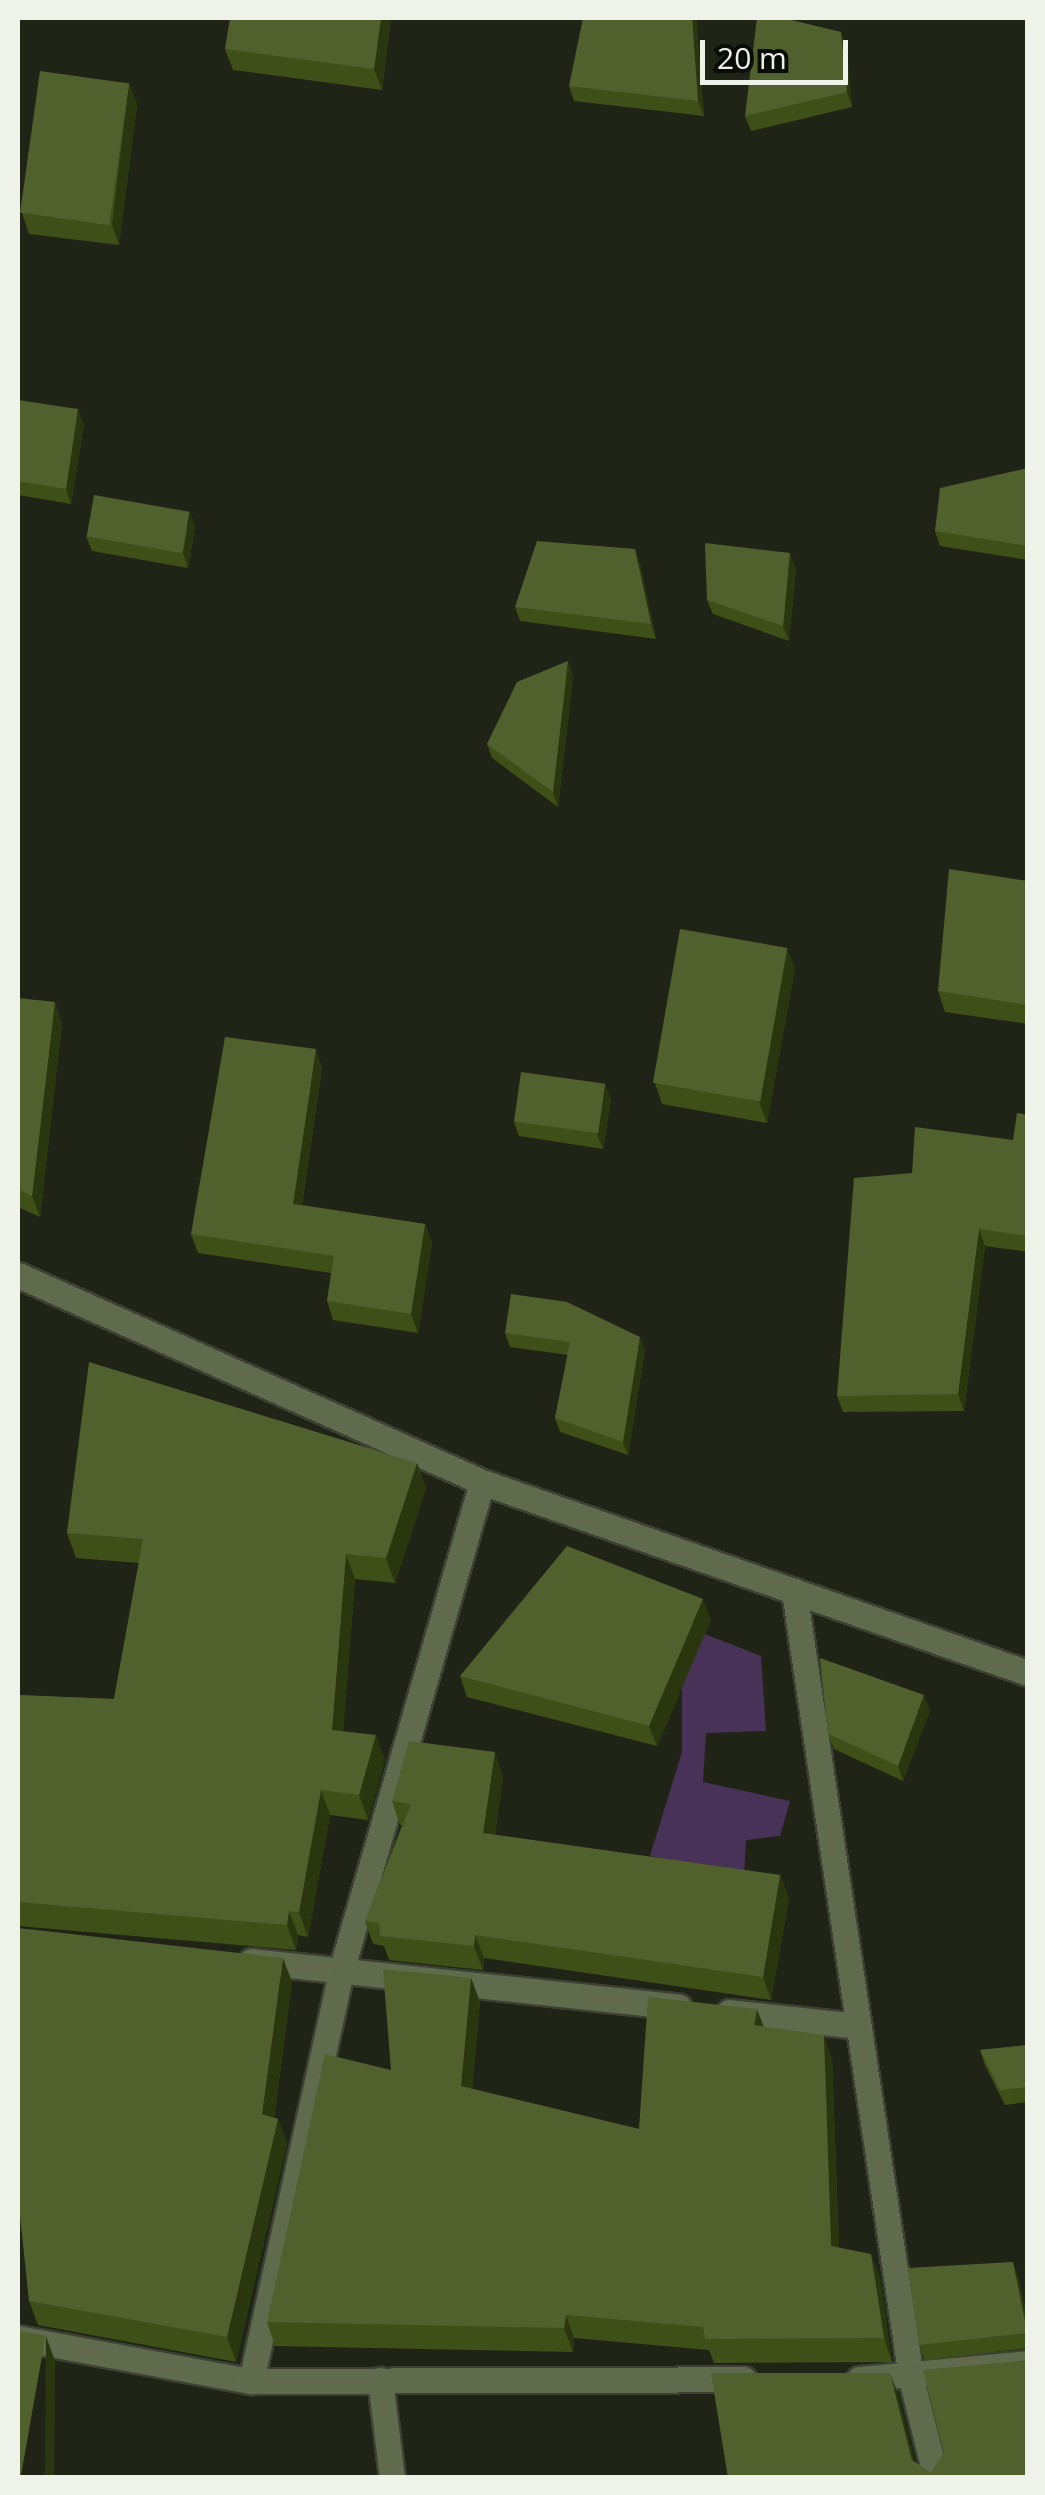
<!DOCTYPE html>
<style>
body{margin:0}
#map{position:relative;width:1045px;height:2495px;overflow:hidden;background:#1f2417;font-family:"Open Sans",sans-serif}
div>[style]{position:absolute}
.green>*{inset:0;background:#493258}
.roads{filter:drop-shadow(2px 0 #3c4134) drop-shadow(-2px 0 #3c4134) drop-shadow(0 2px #3c4134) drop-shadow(0 -2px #3c4134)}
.street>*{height:25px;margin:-12.5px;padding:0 12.5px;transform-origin:12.5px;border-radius:12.5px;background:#606b4e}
.wall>*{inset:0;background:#3e4f18}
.shaded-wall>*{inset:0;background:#2a370e}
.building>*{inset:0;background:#51612e;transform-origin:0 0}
span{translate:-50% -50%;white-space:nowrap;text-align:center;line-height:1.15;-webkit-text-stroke:9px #0a0c07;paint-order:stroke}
.frame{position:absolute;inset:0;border:20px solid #eef2e9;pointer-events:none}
.scale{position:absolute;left:700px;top:40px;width:148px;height:45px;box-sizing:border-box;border:5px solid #eef2e9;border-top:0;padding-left:12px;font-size:30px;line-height:35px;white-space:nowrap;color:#eef2e9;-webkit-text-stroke:8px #0a0c07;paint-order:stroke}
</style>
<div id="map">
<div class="green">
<i style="clip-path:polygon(682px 1625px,761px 1656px,766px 1731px,706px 1733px,703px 1782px,790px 1801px,780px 1836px,746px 1840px,744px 1875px,650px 1856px,682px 1752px)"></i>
</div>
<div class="roads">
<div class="street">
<i style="left:18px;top:1275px;width:508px;rotate:24.04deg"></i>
<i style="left:482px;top:1482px;width:578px;rotate:19.28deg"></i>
<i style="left:794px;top:1591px;width:796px;rotate:81.54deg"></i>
<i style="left:911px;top:2378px;width:103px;rotate:76deg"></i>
<i style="left:251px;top:1961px;width:430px;rotate:6.1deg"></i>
<i style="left:729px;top:2012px;width:130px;rotate:6.2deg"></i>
<i style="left:18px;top:2338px;width:237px;rotate:10.5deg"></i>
<i style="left:251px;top:2381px;width:493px;rotate:-0.2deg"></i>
<i style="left:859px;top:2379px;width:170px;rotate:-5.4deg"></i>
<i style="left:380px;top:2380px;width:99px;rotate:83deg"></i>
<i style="left:251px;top:2381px;width:420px;rotate:-77.6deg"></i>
<i style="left:341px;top:1971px;width:509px;rotate:-73.92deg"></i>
</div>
</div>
<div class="wall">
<i style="clip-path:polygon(391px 18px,382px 90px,233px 70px,225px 49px)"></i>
<i style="clip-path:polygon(696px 18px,704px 116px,574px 101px,569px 86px)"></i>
<i style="clip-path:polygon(846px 47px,852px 107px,751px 131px,745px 116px)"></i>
<i style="clip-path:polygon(129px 83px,137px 104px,119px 245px,29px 234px,22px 213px)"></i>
<i style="clip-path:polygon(18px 400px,84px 424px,71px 504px,18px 495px)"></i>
<i style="clip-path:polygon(1028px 468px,1028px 560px,940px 546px,935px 531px)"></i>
<i style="clip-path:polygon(195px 527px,188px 568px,92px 551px,86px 536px)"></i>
<i style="clip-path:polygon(640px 564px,656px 639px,520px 621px,515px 607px)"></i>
<i style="clip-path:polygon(796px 568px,789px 641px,713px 614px,707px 600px)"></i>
<i style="clip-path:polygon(573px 676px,558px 807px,492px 758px,487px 744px)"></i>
<i style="clip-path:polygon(1028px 881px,1028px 1024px,945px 1012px,938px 991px)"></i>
<i style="clip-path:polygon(795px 968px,767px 1123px,662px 1104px,655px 1083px)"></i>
<i style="clip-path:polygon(18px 998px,62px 1023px,40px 1217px,18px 1207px)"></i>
<i style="clip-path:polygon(322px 1068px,302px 1205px,425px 1224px,432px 1243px,418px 1333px,333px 1320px,327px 1301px,331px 1273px,198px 1253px,191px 1234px)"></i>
<i style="clip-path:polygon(611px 1099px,603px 1149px,519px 1136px,514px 1122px)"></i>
<i style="clip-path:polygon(1028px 1115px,1028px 1252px,985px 1246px,964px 1411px,843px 1412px,837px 1396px,912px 1173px,1013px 1140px)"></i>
<i style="clip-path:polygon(505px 1333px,645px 1350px,628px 1455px,560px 1432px,555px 1418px,568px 1355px,510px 1347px)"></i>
<i style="clip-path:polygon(417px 1463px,426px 1488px,395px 1583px,355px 1579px,343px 1731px,385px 1760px,368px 1820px,330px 1815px,308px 1937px,298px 1935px,296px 1950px,18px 1926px,18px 1695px,114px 1699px,139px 1563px,76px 1558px,67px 1533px)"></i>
<i style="clip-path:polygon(711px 1620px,657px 1746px,467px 1697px,460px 1676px)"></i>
<i style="clip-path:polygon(930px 1710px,903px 1781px,834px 1749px,828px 1734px)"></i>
<i style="clip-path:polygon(503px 1776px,495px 1835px,780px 1875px,789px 1898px,771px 2000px,484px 1958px,483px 1970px,389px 1960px,384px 1946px,373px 1944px,365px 1921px,402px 1825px,400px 1825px,392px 1801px)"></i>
<i style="clip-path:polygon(471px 1978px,480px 2002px,472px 2089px,639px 2129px,764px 2027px,832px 2059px,839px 2248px,880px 2277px,892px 2362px,714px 2363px,709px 2350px,574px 2338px,573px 2352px,275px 2346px,267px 2322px,391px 2070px)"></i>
<i style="clip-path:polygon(292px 1982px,274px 2118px,278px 2119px,287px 2143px,236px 2362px,38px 2325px,29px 2301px)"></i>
<i style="clip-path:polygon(1028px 2045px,1028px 2102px,1005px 2105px,985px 2065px,980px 2050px)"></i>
<i style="clip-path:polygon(1018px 2276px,1028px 2322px,1028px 2348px,925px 2360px,919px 2345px)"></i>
</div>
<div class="shaded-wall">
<i style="clip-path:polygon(381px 18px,391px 18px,382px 90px,374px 69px)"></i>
<i style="clip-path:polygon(692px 18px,696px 18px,704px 116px,698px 101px)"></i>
<i style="clip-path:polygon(841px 32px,846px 47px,852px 107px,847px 92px)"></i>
<i style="clip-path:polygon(129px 83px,137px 104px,119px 245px,112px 224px)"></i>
<i style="clip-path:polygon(78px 409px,84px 424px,71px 504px,66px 489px)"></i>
<i style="clip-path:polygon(190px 512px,195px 527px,188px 568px,183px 553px)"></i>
<i style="clip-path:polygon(635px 549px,640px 564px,656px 639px,651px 624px)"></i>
<i style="clip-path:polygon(790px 553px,796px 568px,789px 641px,783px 626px)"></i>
<i style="clip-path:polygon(568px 661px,573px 676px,558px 807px,553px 792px)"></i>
<i style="clip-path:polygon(787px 948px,795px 968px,767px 1123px,759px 1102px)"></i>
<i style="clip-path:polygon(55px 1002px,62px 1023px,40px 1217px,32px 1196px)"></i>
<i style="clip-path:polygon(316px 1049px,322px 1068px,299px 1223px,293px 1204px)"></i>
<i style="clip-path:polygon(605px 1084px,611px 1099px,603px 1149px,597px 1134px)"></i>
<i style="clip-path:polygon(425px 1224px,432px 1243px,418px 1333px,411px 1314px)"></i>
<i style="clip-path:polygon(979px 1229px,985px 1246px,964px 1411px,958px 1394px)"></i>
<i style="clip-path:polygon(640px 1337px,645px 1350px,628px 1455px,623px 1442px)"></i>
<i style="clip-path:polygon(417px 1463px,426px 1488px,395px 1583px,386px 1558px)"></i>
<i style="clip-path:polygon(346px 1554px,355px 1579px,341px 1754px,332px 1730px)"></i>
<i style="clip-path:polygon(703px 1599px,711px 1620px,657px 1746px,649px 1726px)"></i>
<i style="clip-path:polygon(924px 1695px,930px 1710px,903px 1781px,898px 1766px)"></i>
<i style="clip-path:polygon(376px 1735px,385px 1760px,368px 1820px,359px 1795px)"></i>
<i style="clip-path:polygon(495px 1752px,503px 1776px,492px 1857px,483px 1833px)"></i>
<i style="clip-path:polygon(321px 1790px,330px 1815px,308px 1937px,299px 1912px)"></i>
<i style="clip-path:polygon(780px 1875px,789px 1898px,771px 2000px,763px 1977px)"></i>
<i style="clip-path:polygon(289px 1911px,298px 1935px,296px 1950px,287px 1925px)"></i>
<i style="clip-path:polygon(475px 1935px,484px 1958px,483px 1970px,474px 1946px)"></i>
<i style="clip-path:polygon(283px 1958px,292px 1982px,271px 2139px,262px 2114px)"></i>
<i style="clip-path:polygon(471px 1978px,480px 2002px,470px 2110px,461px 2086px)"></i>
<i style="clip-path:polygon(757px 2009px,766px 2033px,754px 2025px)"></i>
<i style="clip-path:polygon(824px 2035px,832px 2059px,840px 2270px,831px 2246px)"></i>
<i style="clip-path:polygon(278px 2119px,287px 2143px,236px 2362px,227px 2337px)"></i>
<i style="clip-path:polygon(871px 2254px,880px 2277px,892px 2362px,884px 2338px)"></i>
<i style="clip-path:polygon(1013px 2262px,1018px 2276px,1028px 2322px,1028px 2333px)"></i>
<i style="clip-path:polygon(566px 2315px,574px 2338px,573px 2352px,564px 2328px)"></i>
<i style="clip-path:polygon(46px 2336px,55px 2361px,54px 2478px,45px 2478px)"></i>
<i style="clip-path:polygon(890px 2373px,898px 2394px,919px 2478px,912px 2460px)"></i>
</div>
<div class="building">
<i style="clip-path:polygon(230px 18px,381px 18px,374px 69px,225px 49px)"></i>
<i style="clip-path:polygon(583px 18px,692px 18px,698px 101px,569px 86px)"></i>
<i style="clip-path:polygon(757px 18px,783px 18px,841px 32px,847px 92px,745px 116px)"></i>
<i style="left:40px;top:71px;width:90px;height:143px;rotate:8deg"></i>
<i style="clip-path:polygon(18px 400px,78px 409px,66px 489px,18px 481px)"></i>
<i style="clip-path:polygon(1028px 468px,1028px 546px,935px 531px,940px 488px)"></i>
<i style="left:94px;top:495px;width:97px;height:42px;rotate:10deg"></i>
<i style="clip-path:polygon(537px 541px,635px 549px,651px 624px,515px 607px)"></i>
<i style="clip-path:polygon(705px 543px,790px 553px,783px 626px,707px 600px)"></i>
<i style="clip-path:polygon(568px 661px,553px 792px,487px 744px,517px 682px)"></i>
<i style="clip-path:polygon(949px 869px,1028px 881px,1028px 1005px,938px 991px)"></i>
<i style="left:680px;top:929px;width:109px;height:156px;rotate:10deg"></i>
<i style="clip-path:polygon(18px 998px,55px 1002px,32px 1196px,18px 1189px)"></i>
<i style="clip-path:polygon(225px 1037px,316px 1049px,293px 1204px,425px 1224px,411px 1314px,327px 1301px,334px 1256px,191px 1234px)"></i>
<i style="left:521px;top:1072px;width:85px;height:50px;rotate:8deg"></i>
<i style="clip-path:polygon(1017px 1113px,1028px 1115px,1028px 1236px,979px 1229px,958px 1394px,837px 1396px,854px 1178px,912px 1173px,915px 1127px,1013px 1140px)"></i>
<i style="clip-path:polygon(511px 1294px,567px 1302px,640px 1337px,623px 1442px,555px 1418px,570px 1342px,505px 1333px)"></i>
<i style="clip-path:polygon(89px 1362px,417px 1463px,386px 1558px,346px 1554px,332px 1730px,376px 1735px,359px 1795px,321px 1790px,299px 1912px,289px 1911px,287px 1925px,18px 1902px,18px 1695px,114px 1699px,143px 1539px,67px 1533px)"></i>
<i style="clip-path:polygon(567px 1546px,703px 1599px,649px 1726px,460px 1676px)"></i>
<i style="clip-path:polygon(820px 1658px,924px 1695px,898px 1766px,828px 1734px)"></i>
<i style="clip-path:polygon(409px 1741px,495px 1752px,483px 1833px,780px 1875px,763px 1977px,475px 1935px,474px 1946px,380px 1936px,379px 1923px,365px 1921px,411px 1804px,392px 1801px)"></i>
<i style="clip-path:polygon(18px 1928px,283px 1958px,262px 2114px,278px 2119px,227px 2337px,29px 2301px,18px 2197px)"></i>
<i style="clip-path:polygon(383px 1969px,471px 1978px,461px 2086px,639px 2129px,648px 1997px,757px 2009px,754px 2025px,824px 2035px,831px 2246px,871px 2254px,884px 2338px,705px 2339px,703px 2327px,566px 2315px,564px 2328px,267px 2322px,325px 2054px,391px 2070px)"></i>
<i style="clip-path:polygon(1028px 2045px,1028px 2087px,1000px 2090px,980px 2050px)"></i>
<i style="clip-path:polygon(1013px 2262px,1027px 2333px,919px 2345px,908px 2268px)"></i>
<i style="left:18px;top:2331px;width:28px;height:147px;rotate:10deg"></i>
<i style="clip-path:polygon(1028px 2360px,1028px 2478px,728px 2478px,711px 2373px,890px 2373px,912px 2460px,931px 2472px,944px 2453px,923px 2370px)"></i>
</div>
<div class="frame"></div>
<div class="scale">20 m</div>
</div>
